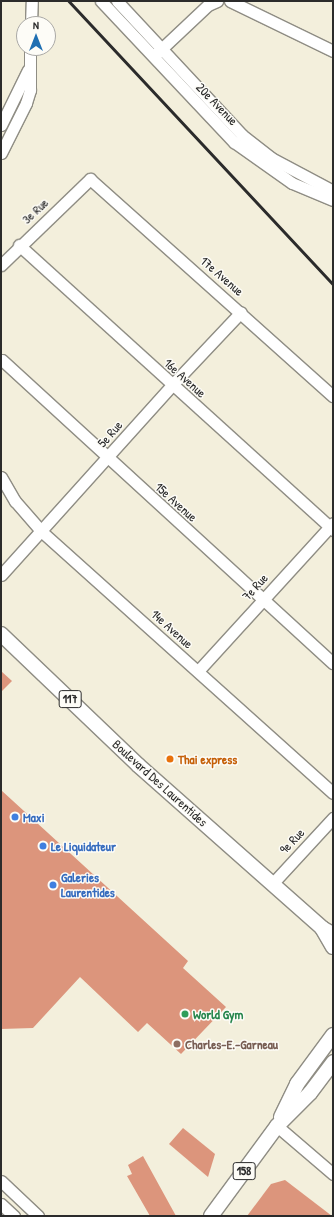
<!DOCTYPE html>
<style>
body{margin:0}
#map{position:relative;width:334px;height:1217px;overflow:hidden;background:#f3efdc;font-family:"Patrick Hand",sans-serif}
div>[style]{position:absolute}
.building>*{inset:0;background:#dc957c}
.roads{filter:drop-shadow(1px 0 #8f8d84) drop-shadow(-1px 0 #8f8d84) drop-shadow(0 1px #8f8d84) drop-shadow(0 -1px #8f8d84)}
.minor>*{height:11px;margin:-5.5px;padding:0 5.5px;transform-origin:5.5px;border-radius:5.5px;background:#fff}
.major>*{height:14px;margin:-7px;padding:0 7px;transform-origin:7px;border-radius:7px;background:#fff}
.rail>*{height:2.5px;margin:-1.25px;padding:0 1.25px;transform-origin:1.25px;border-radius:1.25px;background:#2b2b2b}
.dots>*{width:11px;height:11px;translate:-50% -50%;box-sizing:border-box;border:2px solid #fdfcf7;border-radius:50%}
span{translate:-50% -50%;white-space:nowrap;text-align:center;line-height:1.15;-webkit-text-stroke:3px #fdfcf7;paint-order:stroke}
.shield-label span{padding:1px 3px;background:#fdfcf7;border:1px solid;border-radius:3px;-webkit-text-stroke-width:0}
.shield-label{font-size:12px;color:#2b2b2b;font-weight:700}
.street-label{font-size:13px;color:#2b2b2b}
.food-label{font-size:13px;color:#c56008;font-weight:700}
.left{translate:0 -50%;text-align:left}
.shop-label{font-size:13px;color:#366cbe;font-weight:700}
.leisure-label{font-size:13px;color:#27864d;font-weight:700}
.education-label{font-size:13px;color:#785e54;font-weight:700}
.frame{position:absolute;inset:0;border:2px solid #2b2b2b;pointer-events:none}
.north{position:absolute;left:16px;top:16px;width:40px;height:40px;box-sizing:border-box;background:#fdfcf7;border:1px solid #a9a8a5;border-radius:50%;rotate:0deg;font-size:11px;font-weight:700;line-height:16px;text-align:center;color:#2b2b2b}
.north::after{content:'';display:block;margin:auto;width:14px;height:18px;background:#1f6fb2;clip-path:polygon(50% 0,100% 100%,50% 72%,0 100%)}
</style>
<div id="map">
<div class="building">
<i style="clip-path:polygon(1px 671px,12px 681px,1px 692px)"></i>
<i style="clip-path:polygon(1px 790px,188px 961px,183px 968px,226px 1007px,181px 1054px,147px 1023px,138px 1032px,80px 977px,33px 1028px,1px 1029px)"></i>
<i style="clip-path:polygon(183px 1128px,215px 1154px,208px 1177px,169px 1144px)"></i>
<i style="clip-path:polygon(143px 1156px,176px 1216px,150px 1216px,127px 1176px,132px 1174px,128px 1165px)"></i>
<i style="clip-path:polygon(285px 1180px,332px 1216px,247px 1216px,271px 1184px)"></i>
</div>
<div class="roads">
<div class="minor">
<i style="left:101px;top:1px;width:194px;rotate:46.7deg"></i>
<i style="left:234px;top:142px;width:71px;rotate:35.3deg"></i>
<i style="left:292px;top:183px;width:44px;rotate:22.5deg"></i>
<i style="left:117px;top:1px;width:183px;rotate:47deg"></i>
<i style="left:242px;top:135px;width:37px;rotate:38deg"></i>
<i style="left:271px;top:158px;width:70px;rotate:28deg"></i>
<i style="left:230px;top:1px;width:114px;rotate:25.9deg"></i>
<i style="left:31px;top:24px;width:23px;rotate:-88deg"></i>
<i style="left:157px;top:53px;width:70px;rotate:-43.3deg"></i>
<i style="left:208px;top:5px;width:10px;rotate:-24deg"></i>
<i style="left:1px;top:125px;width:61px;rotate:-63.9deg"></i>
<i style="left:1px;top:153px;width:56px;rotate:-63.4deg"></i>
<i style="left:26px;top:103px;width:14px;rotate:-73deg"></i>
<i style="left:30px;top:90px;width:42px;rotate:-90deg"></i>
<i style="left:19px;top:245px;width:424px;rotate:42.2deg"></i>
<i style="left:1px;top:265px;width:124px;rotate:-44deg"></i>
<i style="left:90px;top:179px;width:326px;rotate:41.8deg"></i>
<i style="left:2px;top:360px;width:449px;rotate:42.5deg"></i>
<i style="left:1px;top:477px;width:28px;rotate:60deg"></i>
<i style="left:15px;top:501px;width:40px;rotate:49deg"></i>
<i style="left:41px;top:531px;width:392px;rotate:41.9deg"></i>
<i style="left:1px;top:575px;width:256px;rotate:-48deg"></i>
<i style="left:172px;top:385px;width:100px;rotate:-46.6deg"></i>
<i style="left:198px;top:671px;width:200px;rotate:-47.6deg"></i>
<i style="left:272px;top:884px;width:90px;rotate:-47.3deg"></i>
<i style="left:277px;top:1126px;width:74px;rotate:40.6deg"></i>
<i style="left:1px;top:1181px;width:51px;rotate:43.4deg"></i>
<i style="left:1px;top:1204px;width:18px;rotate:43deg"></i>
</div>
<div class="major">
<i style="left:1px;top:634px;width:190px;rotate:43.7deg"></i>
<i style="left:138px;top:765px;width:246px;rotate:41.5deg"></i>
<i style="left:322px;top:928px;width:13px;rotate:29deg"></i>
<i style="left:322px;top:928px;width:22px;rotate:60deg"></i>
<i style="left:281px;top:1117px;width:37px;rotate:-64deg"></i>
<i style="left:297px;top:1084px;width:61px;rotate:-53.7deg"></i>
<i style="left:211px;top:1216px;width:112px;rotate:-53.7deg"></i>
<i style="left:277px;top:1126px;width:47px;rotate:-45deg"></i>
<i style="left:310px;top:1093px;width:39px;rotate:-53deg"></i>
</div>
</div>
<div class="rail">
<i style="left:69px;top:1px;width:387px;rotate:47deg"></i>
</div>
<div class="dots">
<i style="left:170px;top:759px;background:#e8710a"></i>
<i style="left:15px;top:817px;background:#3f7fe0"></i>
<i style="left:43px;top:846px;background:#3f7fe0"></i>
<i style="left:53px;top:885px;background:#3f7fe0"></i>
<i style="left:185px;top:1014px;background:#2e9e5b"></i>
<i style="left:177px;top:1044px;background:#8d6e63"></i>
</div>
<div class="shield-label">
<span style="left:70px;top:699px">117</span>
<span style="left:244px;top:1171px">158</span>
</div>
<div class="street-label">
<span style="left:217px;top:104px;rotate:46deg">20e Avenue</span>
<span style="left:35px;top:211px;rotate:-43deg">3e Rue</span>
<span style="left:222px;top:276px;rotate:41deg">17e Avenue</span>
<span style="left:185px;top:378px;rotate:42deg">16e Avenue</span>
<span style="left:110px;top:434px;rotate:-49deg">5e Rue</span>
<span style="left:176px;top:502px;rotate:42deg">15e Avenue</span>
<span style="left:255px;top:587px;rotate:-48deg">7e Rue</span>
<span style="left:172px;top:629px;rotate:42deg">14e Avenue</span>
<span style="left:160px;top:783px;rotate:42deg">Boulevard Des Laurentides</span>
<span style="left:292px;top:841px;rotate:-47deg">9e Rue</span>
</div>
<div class="food-label">
<span class="left" style="left:178px;top:759px">Thai express</span>
</div>
<div class="shop-label">
<span class="left" style="left:23px;top:817px">Maxi</span>
<span class="left" style="left:51px;top:846px">Le Liquidateur</span>
<span class="left" style="left:61px;top:885px">Galeries<br>Laurentides</span>
</div>
<div class="leisure-label">
<span class="left" style="left:193px;top:1014px">World Gym</span>
</div>
<div class="education-label">
<span class="left" style="left:185px;top:1044px">Charles-E.-Garneau</span>
</div>
<div class="frame"></div>
<div class="north">N</div>
</div>
